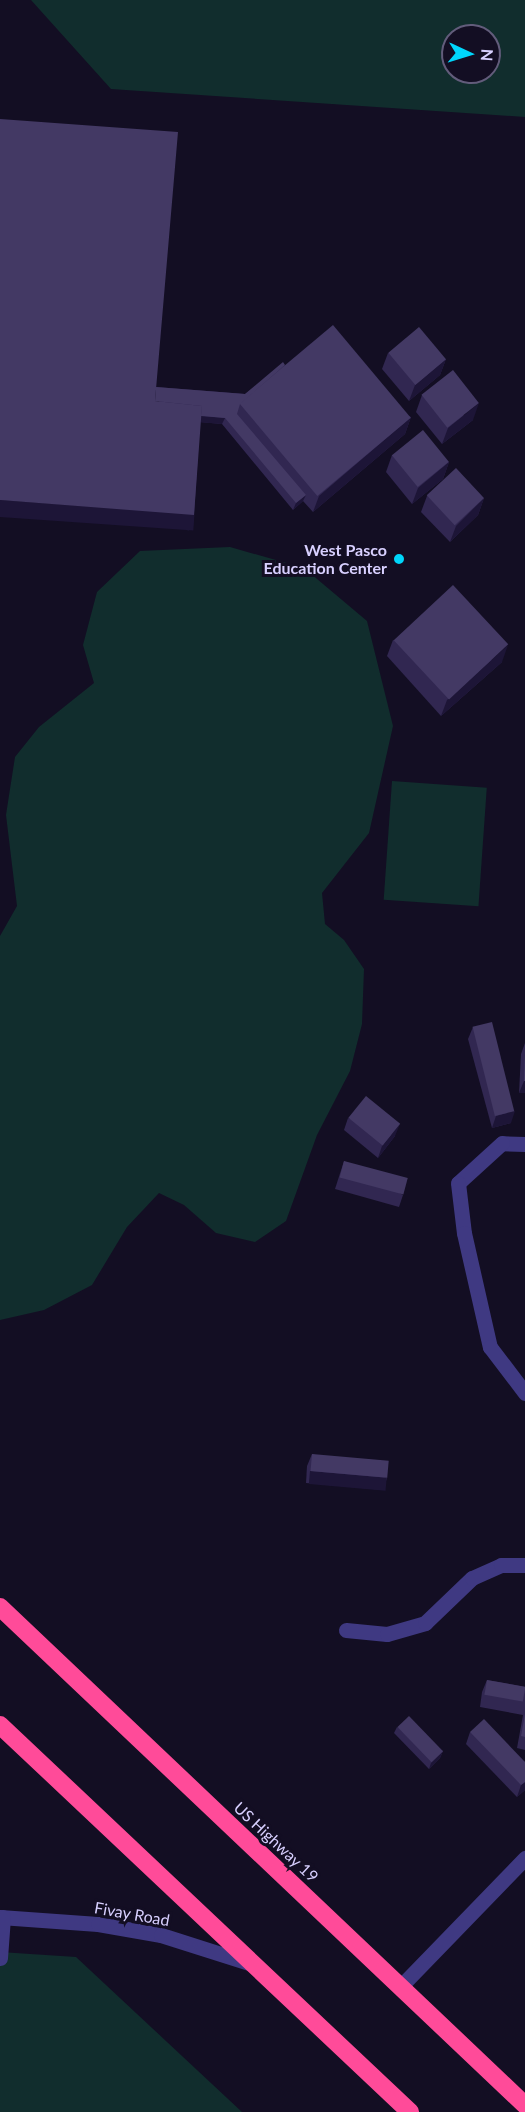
<!DOCTYPE html>
<style>
body{margin:0}
#map{position:relative;width:525px;height:2112px;overflow:hidden;background:#130e23;font-family:Lato,sans-serif}
div>[style]{position:absolute}
.green>*{inset:0;background:#112d2d;transform-origin:0 0}
.minor>*{height:15px;margin:-7.5px;padding:0 7.5px;transform-origin:7.5px;border-radius:7.5px;background:#3f3982}
.highway>*{height:18px;margin:-9px;padding:0 9px;transform-origin:9px;border-radius:9px;background:#ff4b99}
.wall>*{inset:0;background:#312751}
.shaded-wall>*{inset:0;background:#1d1537;transform-origin:0 0}
.building>*{inset:0;background:#433964;transform-origin:0 0}
.dots>*{width:16px;height:16px;translate:-50% -50%;box-sizing:border-box;border:3px solid #130e23;border-radius:50%}
span{translate:-50% -50%;white-space:nowrap;text-align:center;line-height:1.15;-webkit-text-stroke:6px #130e23;paint-order:stroke}
.poi-label{font-size:16px;color:#d8d0ff;font-weight:700}
.right{translate:-100% -50%;text-align:right}
.street-label{font-size:16px;color:#d8d0ff}
.north{position:absolute;left:441px;top:24px;width:60px;height:60px;box-sizing:border-box;background:#130e23;border:2px solid #625c7b;border-radius:50%;rotate:94deg;font-size:16px;font-weight:700;line-height:24px;text-align:center;color:#d8d0ff}
.north::after{content:'';display:block;margin:auto;width:21px;height:27px;background:#00d6fb;clip-path:polygon(50% 0,100% 100%,50% 72%,0 100%)}
</style>
<div id="map">
<div class="green">
<i style="clip-path:polygon(evenodd,31px 0,525px 0,525px 117px,111px 89px,31px 0,453px 36px,489px 36px,489px 72px,453px 72px,453px 36px)"></i>
<i style="clip-path:polygon(230px 547px,304px 568px,367px 621px,393px 726px,369px 833px,322px 893px,325px 924px,344px 940px,364px 969px,362px 1024px,350px 1071px,317px 1135px,286px 1221px,255px 1242px,216px 1233px,184px 1205px,159px 1193px,127px 1227px,92px 1285px,44px 1310px,0 1320px,0 936px,17px 906px,6px 815px,15px 757px,39px 727px,94px 683px,83px 645px,97px 592px,140px 551px)"></i>
<i style="left:392px;top:781px;width:95px;height:119px;rotate:4deg"></i>
<i style="clip-path:polygon(0 1952px,76px 1957px,242px 2112px,0 2112px)"></i>
</div>
<div class="minor">
<i style="left:525px;top:1144px;width:23px;rotate:-178deg"></i>
<i style="left:502px;top:1143px;width:59px;rotate:137.7deg"></i>
<i style="left:458px;top:1183px;width:50px;rotate:83.2deg"></i>
<i style="left:464px;top:1233px;width:117px;rotate:77.2deg"></i>
<i style="left:490px;top:1347px;width:58px;rotate:52.7deg"></i>
<i style="left:346px;top:1630px;width:41px;rotate:5.6deg"></i>
<i style="left:387px;top:1634px;width:40px;rotate:-16deg"></i>
<i style="left:425px;top:1623px;width:65px;rotate:-43.8deg"></i>
<i style="left:472px;top:1578px;width:32px;rotate:-24deg"></i>
<i style="left:501px;top:1565px;width:24px"></i>
<i style="left:0;top:1917px;width:98px;rotate:4.1deg"></i>
<i style="left:98px;top:1924px;width:64px;rotate:9.9deg"></i>
<i style="left:161px;top:1935px;width:96px;rotate:17.7deg"></i>
<i style="left:0;top:1958px;width:41px;rotate:-85.8deg"></i>
<i style="left:400px;top:1987px;width:180px;rotate:-45.9deg"></i>
</div>
<div class="highway">
<i style="left:0;top:1607px;width:724px;rotate:43.49deg"></i>
<i style="left:0;top:1725px;width:564px;rotate:43.35deg"></i>
</div>
<div class="wall">
<i style="clip-path:polygon(388px 353px,446px 359px,440px 375px,409px 401px,382px 369px)"></i>
<i style="clip-path:polygon(285px 365px,411px 417px,405px 434px,313px 512px,303px 501px,293px 510px,222px 424px,200px 422px,194px 515px,188px 531px,156px 387px,245px 394px)"></i>
<i style="clip-path:polygon(422px 395px,473px 420px,442px 444px,416px 412px)"></i>
<i style="clip-path:polygon(392px 455px,449px 462px,443px 479px,412px 504px,386px 472px)"></i>
<i style="clip-path:polygon(427px 496px,484px 498px,478px 515px,450px 542px,421px 512px)"></i>
<i style="clip-path:polygon(393px 640px,502px 662px,441px 716px,387px 656px)"></i>
<i style="clip-path:polygon(473px 1027px,511px 1123px,492px 1128px,468px 1039px)"></i>
<i style="clip-path:polygon(525px 1043px,525px 1093px,519px 1093px,521px 1054px)"></i>
<i style="clip-path:polygon(348px 1118px,395px 1136px,378px 1158px,344px 1130px)"></i>
<i style="clip-path:polygon(344px 1161px,403px 1195px,399px 1207px,335px 1189px)"></i>
<i style="clip-path:polygon(312px 1454px,387px 1478px,383px 1490px,306px 1483px,307px 1466px)"></i>
<i style="clip-path:polygon(487px 1680px,525px 1687px,525px 1750px,517px 1748px,523px 1715px,480px 1707px,482px 1692px)"></i>
<i style="clip-path:polygon(397px 1727px,443px 1751px,440px 1758px,429px 1769px,394px 1733px)"></i>
<i style="clip-path:polygon(470px 1732px,525px 1762px,525px 1790px,517px 1797px,466px 1744px)"></i>
</div>
<div class="shaded-wall">
<i style="clip-path:polygon(446px 359px,440px 375px,409px 401px,415px 385px)"></i>
<i style="clip-path:polygon(479px 403px,473px 420px,442px 444px,448px 428px)"></i>
<i style="clip-path:polygon(152px 411px,225px 418px,222px 424px,149px 418px)"></i>
<i style="clip-path:polygon(411px 417px,405px 434px,313px 512px,319px 496px)"></i>
<i style="clip-path:polygon(449px 462px,443px 479px,412px 504px,418px 488px)"></i>
<i style="clip-path:polygon(306px 495px,303px 501px,293px 510px,296px 503px)"></i>
<i style="clip-path:polygon(484px 498px,478px 515px,450px 542px,456px 526px)"></i>
<i style="left:0;top:500px;width:195px;height:17px;rotate:4deg"></i>
<i style="clip-path:polygon(508px 645px,502px 662px,441px 716px,447px 700px)"></i>
<i style="clip-path:polygon(524px 1081px,525px 1081px,525px 1093px,519px 1093px)"></i>
<i style="clip-path:polygon(515px 1111px,511px 1123px,492px 1128px,496px 1116px)"></i>
<i style="clip-path:polygon(400px 1124px,395px 1136px,378px 1158px,382px 1146px)"></i>
<i style="left:310px;top:1471px;width:77px;height:13px;rotate:5deg"></i>
<i style="clip-path:polygon(443px 1751px,440px 1758px,429px 1769px,431px 1763px)"></i>
<i style="clip-path:polygon(525px 1782px,525px 1790px,517px 1797px,521px 1785px)"></i>
</div>
<div class="building">
<i style="clip-path:polygon(0 119px,178px 132px,155px 401px,202px 406px,194px 515px,0 500px)"></i>
<i style="left:333px;top:325px;width:121px;height:122px;rotate:50deg"></i>
<i style="left:419px;top:327px;width:42px;height:40px;rotate:50deg"></i>
<i style="clip-path:polygon(283px 362px,285px 365px,240px 404px,237px 414px,306px 495px,296px 503px,225px 418px,201px 416px,202px 406px,155px 401px,156px 387px,245px 394px)"></i>
<i style="left:453px;top:370px;width:42px;height:40px;rotate:52deg"></i>
<i style="left:423px;top:430px;width:41px;height:40px;rotate:51deg"></i>
<i style="left:456px;top:468px;width:41px;height:40px;rotate:47deg"></i>
<i style="left:453px;top:585px;width:81px;height:81px;rotate:47deg"></i>
<i style="left:492px;top:1022px;width:92px;height:20px;rotate:76deg"></i>
<i style="clip-path:polygon(525px 1054px,525px 1081px,524px 1081px)"></i>
<i style="left:366px;top:1096px;width:44px;height:28px;rotate:39deg"></i>
<i style="left:344px;top:1161px;width:66px;height:17px;rotate:15deg"></i>
<i style="left:312px;top:1454px;width:77px;height:17px;rotate:5deg"></i>
<i style="left:487px;top:1680px;width:39px;height:15px;rotate:10deg"></i>
<i style="clip-path:polygon(525px 1714px,525px 1737px,521px 1736px)"></i>
<i style="left:409px;top:1716px;width:49px;height:16px;rotate:46deg"></i>
<i style="clip-path:polygon(484px 1719px,525px 1762px,525px 1782px,521px 1785px,470px 1732px)"></i>
</div>
<div class="dots">
<i style="left:399px;top:559px;background:#00d6fb"></i>
</div>
<div class="poi-label">
<span class="right" style="left:387px;top:559px">West Pasco<br>Education Center</span>
</div>
<div class="street-label">
<span style="left:276px;top:1842px;rotate:43deg">US Highway 19</span>
<span style="left:132px;top:1914px;rotate:10deg">Fivay Road</span>
</div>
<div class="north">N</div>
</div>
